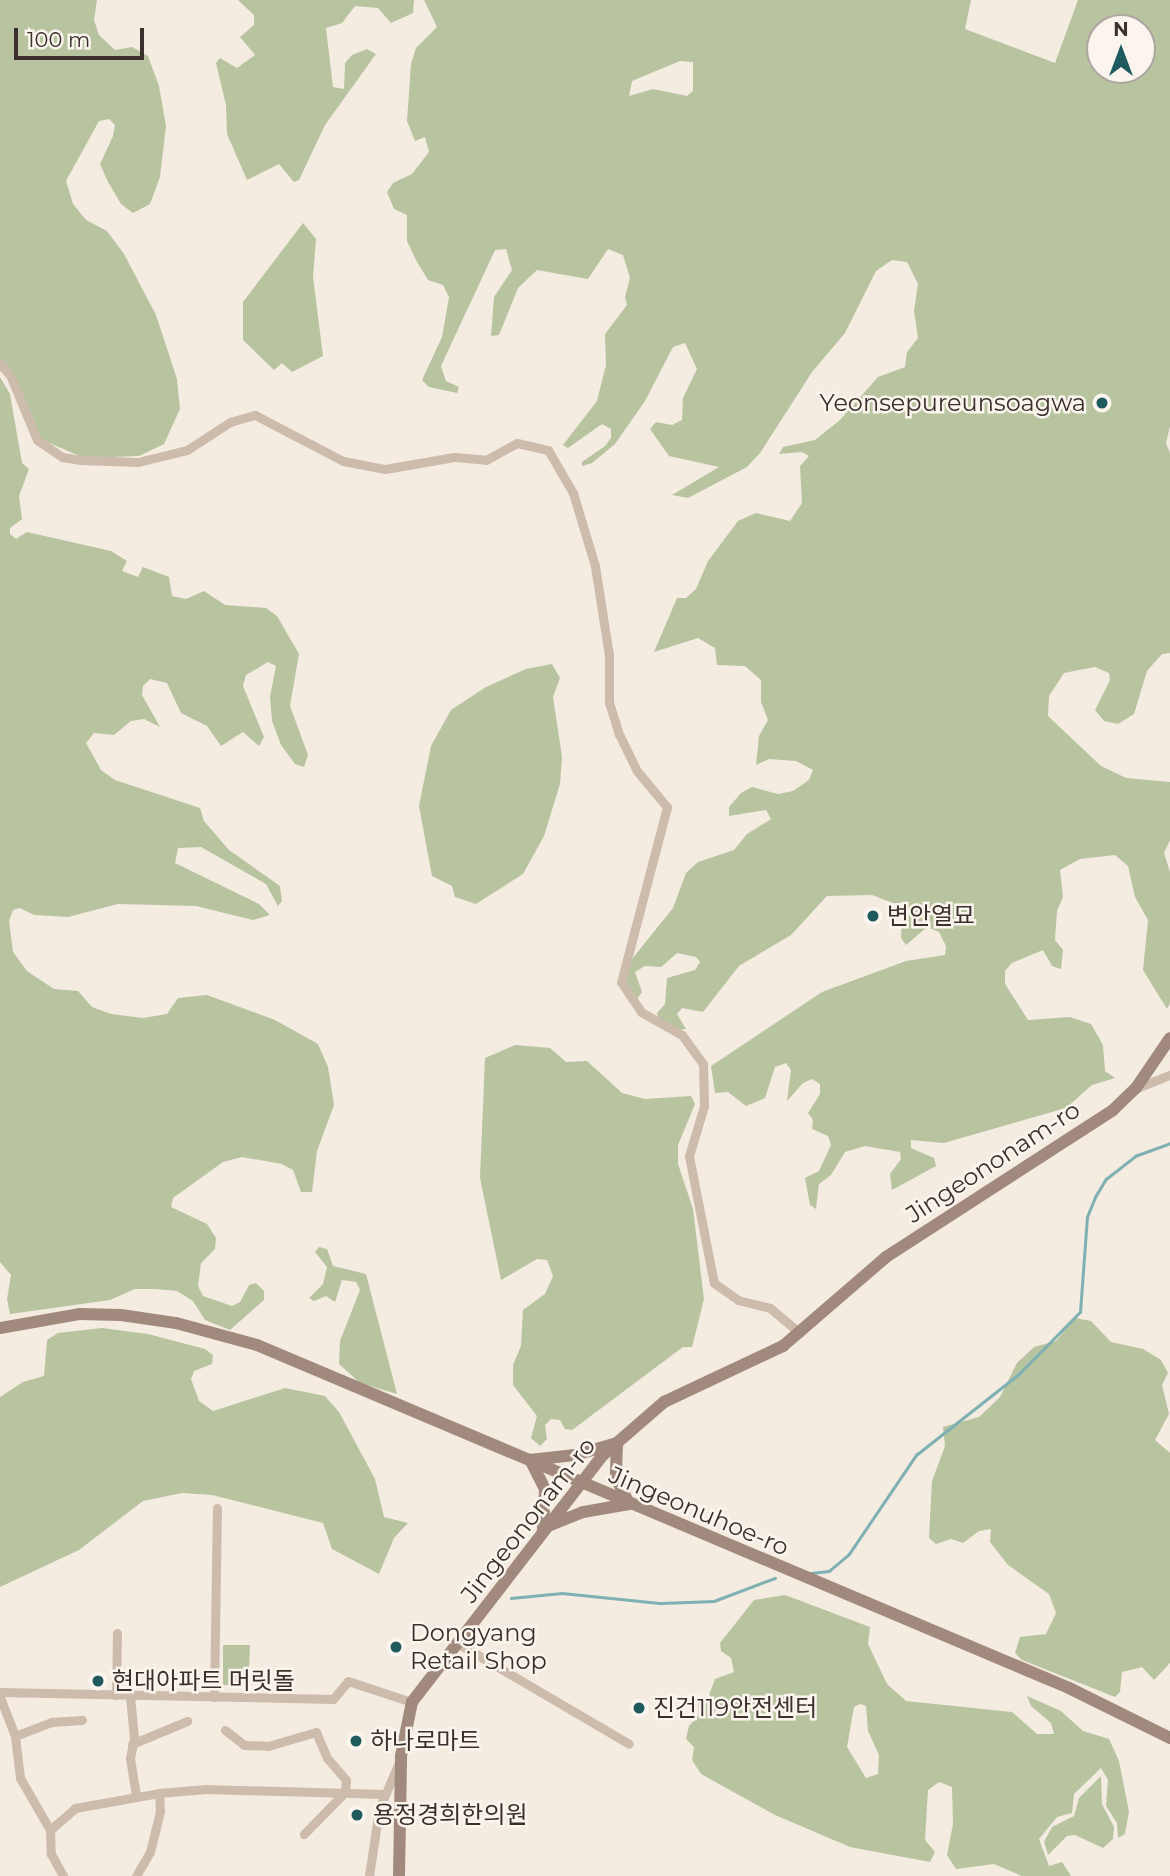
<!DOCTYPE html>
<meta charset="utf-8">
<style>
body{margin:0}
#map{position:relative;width:1170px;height:1876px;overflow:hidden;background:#f4ebe1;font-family:Montserrat,"Noto Sans KR",sans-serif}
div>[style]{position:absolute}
.green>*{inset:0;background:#b8c4a0}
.stream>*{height:2.5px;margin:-1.25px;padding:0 1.25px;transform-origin:1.25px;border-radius:1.25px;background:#7fb0b2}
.street>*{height:9px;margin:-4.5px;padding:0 4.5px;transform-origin:4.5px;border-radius:4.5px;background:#cdbbac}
.secondary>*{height:12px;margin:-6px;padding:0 6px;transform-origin:6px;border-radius:6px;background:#a18a7d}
.dots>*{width:19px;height:19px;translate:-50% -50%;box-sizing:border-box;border:4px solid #fbf5ee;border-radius:50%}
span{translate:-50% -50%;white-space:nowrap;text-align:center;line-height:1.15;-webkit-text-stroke:5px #fbf5ee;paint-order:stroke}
.poi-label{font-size:24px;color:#3b302b}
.right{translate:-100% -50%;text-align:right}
.left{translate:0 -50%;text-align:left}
.street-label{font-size:24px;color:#3b302b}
.north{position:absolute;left:1086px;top:14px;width:70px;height:70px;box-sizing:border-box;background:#fbf5ee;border:2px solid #aea6a0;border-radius:50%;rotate:0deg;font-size:19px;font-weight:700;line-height:28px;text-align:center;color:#3b302b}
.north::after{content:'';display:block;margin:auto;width:24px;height:32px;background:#1f5a5e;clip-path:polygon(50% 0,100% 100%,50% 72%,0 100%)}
.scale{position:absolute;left:14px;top:28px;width:130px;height:32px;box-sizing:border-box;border:4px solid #3b302b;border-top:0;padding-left:9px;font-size:21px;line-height:24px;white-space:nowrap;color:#3b302b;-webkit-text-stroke:5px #fbf5ee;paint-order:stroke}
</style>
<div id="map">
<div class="green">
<i style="clip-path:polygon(0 0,97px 0,94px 20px,99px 35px,115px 50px,132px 47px,148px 56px,159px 86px,166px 126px,160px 177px,150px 204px,133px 213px,121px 204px,108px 182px,100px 164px,113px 136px,115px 125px,109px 119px,99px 121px,66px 181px,73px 204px,86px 220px,107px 231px,124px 254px,156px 315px,177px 379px,180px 409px,164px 444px,139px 456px,84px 458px,38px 438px,0 362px)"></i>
<i style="clip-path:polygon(238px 0,414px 0,413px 13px,391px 23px,378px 8px,355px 6px,342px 23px,326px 28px,333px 87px,344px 89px,345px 63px,352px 55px,367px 49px,376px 54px,325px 125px,299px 180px,294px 182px,279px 164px,247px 180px,227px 134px,226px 105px,216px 63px,220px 58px,237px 68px,255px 55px,240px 37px,254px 25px,254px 15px)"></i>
<i style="clip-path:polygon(evenodd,424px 0,971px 0,965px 29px,1055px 63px,1078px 0,1170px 0,1170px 426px,1166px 443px,1170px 453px,1170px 653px,1162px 654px,1147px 671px,1134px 714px,1118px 724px,1104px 721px,1095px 710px,1110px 680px,1109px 673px,1095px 667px,1064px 673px,1049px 696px,1048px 716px,1101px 766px,1126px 778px,1170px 782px,1170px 840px,1164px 853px,1170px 872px,1170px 1003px,1167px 1009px,1143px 970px,1148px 920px,1135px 897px,1128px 866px,1115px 855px,1080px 859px,1060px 870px,1063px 897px,1057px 911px,1055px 940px,1063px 950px,1061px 969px,1052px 966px,1043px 950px,1012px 963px,1005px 971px,1005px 984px,1028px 1020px,1070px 1017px,1091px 1024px,1103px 1045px,1105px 1071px,1115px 1078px,1092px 1085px,1066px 1108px,944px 1143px,911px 1140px,911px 1148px,934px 1158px,936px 1166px,892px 1190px,890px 1174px,901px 1159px,900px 1152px,865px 1146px,845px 1152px,831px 1175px,819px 1184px,816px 1209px,810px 1205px,805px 1178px,819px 1171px,831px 1145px,828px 1136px,812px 1129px,813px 1120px,808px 1113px,820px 1094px,820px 1084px,812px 1079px,803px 1083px,787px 1101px,791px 1070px,786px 1063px,775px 1067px,765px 1098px,746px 1106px,728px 1092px,715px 1093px,711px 1066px,822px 992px,906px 961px,945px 955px,946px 946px,939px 932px,927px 927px,906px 945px,901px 938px,902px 912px,893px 903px,872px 895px,827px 896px,791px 935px,739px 966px,703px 1012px,682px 1008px,677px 1014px,686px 1029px,676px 1030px,660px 1022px,657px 1013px,665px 1004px,667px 978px,695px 970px,700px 962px,696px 957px,677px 953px,661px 967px,645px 966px,635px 972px,642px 992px,637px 999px,627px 988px,624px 969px,673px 908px,686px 873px,698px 862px,734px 850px,747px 834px,771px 819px,766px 810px,729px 816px,729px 807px,741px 793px,752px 787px,778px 794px,793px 791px,809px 780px,813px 770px,796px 761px,769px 759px,756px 765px,759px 736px,768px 720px,761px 702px,761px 680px,745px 666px,717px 665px,715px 648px,698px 638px,654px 652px,677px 598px,686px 598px,696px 589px,708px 561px,738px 521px,756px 513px,790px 521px,802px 503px,800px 466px,809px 456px,802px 452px,779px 454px,783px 447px,815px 440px,840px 420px,878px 377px,905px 367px,907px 352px,918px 338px,914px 311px,918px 284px,907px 262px,892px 260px,876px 271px,845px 333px,812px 372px,760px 453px,747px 467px,688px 498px,672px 495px,719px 467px,669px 456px,650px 429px,656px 422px,672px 425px,682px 420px,683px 398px,697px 369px,685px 343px,673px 347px,645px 401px,615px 444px,592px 463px,582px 466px,582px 462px,605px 446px,611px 438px,611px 429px,602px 424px,568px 448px,563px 445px,597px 401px,606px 365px,605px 334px,627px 305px,625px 297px,630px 278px,623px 255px,608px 249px,588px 279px,537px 270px,518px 288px,499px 335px,491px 336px,494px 297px,512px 270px,506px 249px,495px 250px,441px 366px,446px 381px,459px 387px,457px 393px,429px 387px,422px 380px,442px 337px,449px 297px,443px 285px,428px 280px,417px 262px,407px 241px,407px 215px,394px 209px,387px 192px,393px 183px,412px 174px,429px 152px,425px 137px,415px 141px,407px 121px,411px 64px,416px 48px,437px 27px,424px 0,1100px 28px,1142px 28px,1142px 70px,1100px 70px,1100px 28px,424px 0,680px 61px,693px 62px,693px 91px,687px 96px,653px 89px,629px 96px,632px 81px,680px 61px)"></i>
<i style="clip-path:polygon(303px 223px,316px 239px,313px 277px,323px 356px,292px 372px,282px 363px,274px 370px,243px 340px,243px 302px)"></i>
<i style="clip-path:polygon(0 377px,10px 394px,22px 463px,29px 469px,19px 496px,22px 519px,10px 528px,10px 534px,16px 539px,27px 532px,111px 551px,127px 561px,122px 571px,138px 577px,143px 567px,169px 577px,172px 596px,186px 599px,204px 591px,225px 605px,266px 608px,277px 616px,299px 654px,290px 706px,308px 755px,304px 767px,295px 764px,281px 745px,272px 721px,270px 697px,276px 666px,268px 662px,246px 675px,243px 686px,264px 737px,259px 746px,243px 732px,221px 746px,207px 726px,181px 713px,167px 683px,150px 679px,143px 686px,142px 695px,160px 727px,144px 719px,131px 721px,114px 735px,94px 733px,86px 743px,101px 770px,115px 780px,200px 808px,204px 821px,229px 850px,280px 886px,282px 901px,278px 906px,266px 884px,201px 847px,178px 848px,175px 863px,259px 904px,270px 915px,253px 920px,196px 906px,118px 904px,68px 917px,34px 915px,20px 908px,13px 910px,9px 921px,13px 952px,27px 971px,54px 989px,78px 991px,92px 1007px,111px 1014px,143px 1018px,167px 1014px,178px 998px,207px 995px,275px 1020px,318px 1044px,328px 1067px,334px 1105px,317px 1151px,312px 1192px,301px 1192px,293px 1170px,282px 1164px,242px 1157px,223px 1162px,173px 1198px,171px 1207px,207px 1224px,216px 1238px,215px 1249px,201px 1263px,198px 1286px,203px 1296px,232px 1306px,240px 1302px,249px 1285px,256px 1283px,264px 1291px,264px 1300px,230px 1330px,205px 1320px,193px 1301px,177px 1291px,156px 1289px,135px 1289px,110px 1300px,10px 1314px,7px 1299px,11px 1275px,0 1262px)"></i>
<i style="clip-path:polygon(552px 664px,560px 678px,553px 697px,562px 757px,560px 784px,544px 836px,523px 874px,476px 904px,455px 897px,452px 886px,432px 876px,419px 806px,431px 746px,451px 710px,486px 687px,526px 669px)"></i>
<i style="clip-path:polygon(515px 1045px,550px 1048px,566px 1062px,587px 1061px,622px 1093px,645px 1099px,691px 1096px,695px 1104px,678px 1145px,678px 1164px,693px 1209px,704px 1299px,692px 1347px,683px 1347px,572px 1430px,565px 1429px,560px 1420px,551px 1419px,545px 1425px,547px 1439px,540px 1446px,531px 1438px,537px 1416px,513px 1385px,513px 1365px,521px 1346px,523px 1310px,545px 1294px,553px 1276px,547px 1260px,537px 1259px,501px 1280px,480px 1178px,485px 1058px)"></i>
<i style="clip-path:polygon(319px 1247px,327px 1249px,333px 1266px,366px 1274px,397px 1394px,360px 1383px,339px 1364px,340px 1341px,360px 1290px,356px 1282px,342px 1280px,335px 1302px,326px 1296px,314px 1301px,309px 1298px,323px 1284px,327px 1267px,315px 1252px)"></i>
<i style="clip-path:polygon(1075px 1318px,1091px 1321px,1111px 1342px,1143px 1349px,1161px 1360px,1168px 1373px,1162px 1385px,1169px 1414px,1155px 1440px,1170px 1453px,1170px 1663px,1154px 1680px,1142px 1667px,1122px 1672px,1120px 1692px,1115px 1697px,1022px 1660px,1015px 1653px,1020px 1637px,1046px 1634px,1056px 1613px,1049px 1594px,1008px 1565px,990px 1542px,991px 1529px,979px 1531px,963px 1543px,951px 1539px,936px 1544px,929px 1538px,932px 1481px,945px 1446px,943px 1427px,979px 1417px,1000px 1397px,1017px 1363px,1034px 1347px,1056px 1341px)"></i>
<i style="clip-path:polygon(102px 1328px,148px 1334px,205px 1349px,213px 1355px,212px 1364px,194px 1371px,191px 1379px,199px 1401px,213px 1411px,285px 1388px,325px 1396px,339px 1412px,375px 1479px,384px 1517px,408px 1523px,394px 1538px,379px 1574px,332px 1549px,323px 1523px,212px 1495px,182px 1493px,143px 1501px,79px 1550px,0 1587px,0 1397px,23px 1382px,44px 1376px,47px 1340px,58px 1333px)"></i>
<i style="clip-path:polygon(evenodd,785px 1595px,870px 1627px,868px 1644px,887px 1684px,906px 1701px,1012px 1712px,1037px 1734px,1054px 1734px,1051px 1723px,1031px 1706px,1027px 1696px,1061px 1711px,1083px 1731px,1109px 1739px,1119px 1761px,1129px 1812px,1125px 1834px,1118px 1838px,1117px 1823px,1106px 1806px,1108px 1780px,1101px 1768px,1074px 1794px,1072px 1813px,1057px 1817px,1039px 1839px,1049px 1866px,1062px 1862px,1071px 1876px,1022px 1876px,994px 1864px,956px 1869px,947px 1855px,953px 1824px,952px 1787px,939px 1782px,928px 1790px,925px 1840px,935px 1852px,930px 1862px,850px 1847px,775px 1815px,701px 1774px,692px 1760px,694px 1747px,686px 1739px,689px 1726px,699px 1715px,698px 1701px,708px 1698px,715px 1679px,734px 1672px,731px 1658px,721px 1651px,720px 1643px,754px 1600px,785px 1595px,860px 1704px,866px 1706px,868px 1731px,879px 1755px,878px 1774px,866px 1778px,847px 1747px,854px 1707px,860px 1704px)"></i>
<i style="clip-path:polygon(223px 1645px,250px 1645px,249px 1668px,238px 1685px,223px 1685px)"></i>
<i style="clip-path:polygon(1101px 1776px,1102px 1804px,1114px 1827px,1113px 1839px,1103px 1848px,1075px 1835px,1067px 1836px,1048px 1855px,1044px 1842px,1052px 1827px,1074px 1816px,1079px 1798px)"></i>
</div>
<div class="stream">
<i style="left:811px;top:1573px;width:18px;rotate:-6deg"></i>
<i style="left:829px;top:1571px;width:26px;rotate:-40deg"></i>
<i style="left:849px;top:1554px;width:120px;rotate:-55.9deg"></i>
<i style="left:916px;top:1455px;width:131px;rotate:-38.2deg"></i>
<i style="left:1019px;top:1374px;width:87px;rotate:-45.5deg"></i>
<i style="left:1080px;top:1312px;width:95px;rotate:-85.8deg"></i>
<i style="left:1087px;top:1217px;width:22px;rotate:-68deg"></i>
<i style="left:1095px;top:1197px;width:21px;rotate:-59deg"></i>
<i style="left:1106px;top:1179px;width:37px;rotate:-38deg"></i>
<i style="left:1135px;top:1156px;width:37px;rotate:-20deg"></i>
<i style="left:511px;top:1598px;width:51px;rotate:-5.6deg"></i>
<i style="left:562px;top:1593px;width:100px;rotate:5.8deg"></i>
<i style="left:661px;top:1603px;width:53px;rotate:-2.2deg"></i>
<i style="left:714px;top:1601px;width:65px;rotate:-20.7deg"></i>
</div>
<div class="street">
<i style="left:0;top:364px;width:15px;rotate:48deg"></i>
<i style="left:10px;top:375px;width:70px;rotate:67.4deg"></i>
<i style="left:37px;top:440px;width:30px;rotate:34deg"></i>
<i style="left:62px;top:457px;width:19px;rotate:9deg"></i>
<i style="left:81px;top:460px;width:57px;rotate:2deg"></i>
<i style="left:138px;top:462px;width:50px;rotate:-13.8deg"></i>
<i style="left:187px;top:450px;width:51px;rotate:-33.1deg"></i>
<i style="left:230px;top:422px;width:26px;rotate:-16deg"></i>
<i style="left:255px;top:415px;width:99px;rotate:27.6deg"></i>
<i style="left:343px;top:461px;width:43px;rotate:10.8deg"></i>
<i style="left:385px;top:469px;width:70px;rotate:-9.9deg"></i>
<i style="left:454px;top:457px;width:32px;rotate:5deg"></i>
<i style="left:486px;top:460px;width:35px;rotate:-29deg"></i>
<i style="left:517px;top:443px;width:32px;rotate:13deg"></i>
<i style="left:548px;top:450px;width:50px;rotate:59.8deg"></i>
<i style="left:573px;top:493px;width:76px;rotate:73.2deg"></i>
<i style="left:595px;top:566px;width:90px;rotate:81.1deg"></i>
<i style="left:609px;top:655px;width:47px;rotate:90deg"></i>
<i style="left:609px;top:702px;width:34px;rotate:73deg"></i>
<i style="left:619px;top:734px;width:41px;rotate:64.1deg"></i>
<i style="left:637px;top:771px;width:47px;rotate:50.2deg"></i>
<i style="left:667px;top:807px;width:181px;rotate:104.7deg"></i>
<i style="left:621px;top:982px;width:36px;rotate:56deg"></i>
<i style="left:641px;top:1012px;width:47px;rotate:29.3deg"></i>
<i style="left:682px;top:1035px;width:36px;rotate:54deg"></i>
<i style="left:703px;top:1064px;width:42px;rotate:88.6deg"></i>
<i style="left:704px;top:1106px;width:52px;rotate:106.7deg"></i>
<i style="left:689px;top:1156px;width:129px;rotate:78.9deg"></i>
<i style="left:714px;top:1283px;width:29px;rotate:35deg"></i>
<i style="left:738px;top:1300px;width:33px;rotate:14deg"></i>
<i style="left:770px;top:1308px;width:39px;rotate:40deg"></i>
<i style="left:1137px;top:1088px;width:35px;rotate:-22deg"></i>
<i style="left:457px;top:1643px;width:199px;rotate:30.4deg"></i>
<i style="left:0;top:1692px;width:333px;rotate:1.2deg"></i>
<i style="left:333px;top:1699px;width:23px;rotate:-50deg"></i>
<i style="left:348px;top:1681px;width:67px;rotate:18.2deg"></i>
<i style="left:116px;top:1695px;width:62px;rotate:-89.1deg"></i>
<i style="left:130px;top:1696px;width:42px;rotate:84.6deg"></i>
<i style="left:134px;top:1738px;width:20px;rotate:101deg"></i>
<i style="left:130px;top:1758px;width:38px;rotate:81deg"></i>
<i style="left:0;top:1697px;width:42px;rotate:69deg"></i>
<i style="left:15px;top:1736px;width:42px;rotate:83.2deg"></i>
<i style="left:20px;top:1778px;width:60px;rotate:60deg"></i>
<i style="left:50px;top:1830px;width:24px;rotate:88deg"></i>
<i style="left:51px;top:1854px;width:25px;rotate:61deg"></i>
<i style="left:214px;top:1697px;width:189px;rotate:-89.1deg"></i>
<i style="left:225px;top:1730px;width:24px;rotate:38deg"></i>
<i style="left:244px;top:1745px;width:24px;rotate:2deg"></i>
<i style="left:268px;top:1746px;width:50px;rotate:-16.3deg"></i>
<i style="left:316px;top:1732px;width:28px;rotate:67deg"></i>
<i style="left:327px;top:1758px;width:29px;rotate:49deg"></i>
<i style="left:346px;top:1780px;width:12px;rotate:95deg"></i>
<i style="left:345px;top:1792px;width:59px;rotate:134.3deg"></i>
<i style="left:15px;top:1736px;width:40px;rotate:-21deg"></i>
<i style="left:52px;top:1722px;width:30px;rotate:-4deg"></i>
<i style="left:132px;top:1744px;width:60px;rotate:-22.7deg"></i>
<i style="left:50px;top:1830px;width:33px;rotate:-41deg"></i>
<i style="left:75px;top:1808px;width:85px;rotate:-10.1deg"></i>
<i style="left:159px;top:1793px;width:47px;rotate:-4.9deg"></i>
<i style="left:206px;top:1789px;width:178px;rotate:1.6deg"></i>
<i style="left:136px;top:1876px;width:28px;rotate:-60deg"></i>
<i style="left:150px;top:1852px;width:42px;rotate:-76.3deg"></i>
<i style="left:160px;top:1811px;width:18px;rotate:-93deg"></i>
<i style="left:369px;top:1876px;width:68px;rotate:-81.5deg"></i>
<i style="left:379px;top:1809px;width:53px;rotate:-66.8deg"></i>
</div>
<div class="secondary">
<i style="left:0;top:1328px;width:80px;rotate:-10deg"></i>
<i style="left:79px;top:1314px;width:42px;rotate:1.4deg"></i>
<i style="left:121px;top:1315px;width:56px;rotate:8.3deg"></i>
<i style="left:176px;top:1323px;width:84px;rotate:15.2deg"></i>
<i style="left:257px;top:1345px;width:881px;rotate:22.9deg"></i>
<i style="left:1069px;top:1688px;width:113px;rotate:26.3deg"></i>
<i style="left:617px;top:1443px;width:35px;rotate:92deg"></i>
<i style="left:616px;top:1478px;width:29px;rotate:63deg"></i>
<i style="left:629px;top:1504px;width:47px;rotate:170.1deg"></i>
<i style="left:583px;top:1512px;width:43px;rotate:158.2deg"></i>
<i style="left:543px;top:1528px;width:39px;rotate:-87deg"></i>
<i style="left:545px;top:1489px;width:33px;rotate:-117deg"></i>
<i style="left:530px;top:1460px;width:45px;rotate:-6.3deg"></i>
<i style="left:575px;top:1455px;width:44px;rotate:-15.9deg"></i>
<i style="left:399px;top:1876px;width:120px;rotate:-89deg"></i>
<i style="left:401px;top:1756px;width:55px;rotate:-78.5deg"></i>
<i style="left:412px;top:1702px;width:312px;rotate:-52.3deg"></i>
<i style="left:603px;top:1455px;width:81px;rotate:-41deg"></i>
<i style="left:664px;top:1402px;width:132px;rotate:-25.2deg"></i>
<i style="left:783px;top:1346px;width:136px;rotate:-40.8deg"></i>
<i style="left:886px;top:1257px;width:270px;rotate:-32.9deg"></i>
<i style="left:1113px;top:1110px;width:32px;rotate:-44deg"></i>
<i style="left:1136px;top:1088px;width:60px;rotate:-55.8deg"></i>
</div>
<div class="dots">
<i style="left:1102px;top:403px;background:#1f5a5e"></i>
<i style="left:873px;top:916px;background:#1f5a5e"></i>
<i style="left:396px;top:1647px;background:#1f5a5e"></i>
<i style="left:98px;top:1681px;background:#1f5a5e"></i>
<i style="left:639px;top:1708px;background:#1f5a5e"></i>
<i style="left:356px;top:1741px;background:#1f5a5e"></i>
<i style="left:357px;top:1815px;background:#1f5a5e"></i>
</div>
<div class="poi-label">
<span class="right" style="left:1086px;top:403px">Yeonsepureunsoagwa</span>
<span class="left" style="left:887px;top:916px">변안열묘</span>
<span class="left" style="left:410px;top:1647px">Dongyang<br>Retail Shop</span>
<span class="left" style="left:112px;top:1681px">현대아파트 머릿돌</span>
<span class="left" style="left:653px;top:1708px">진건119안전센터</span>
<span class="left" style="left:370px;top:1741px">하나로마트</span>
<span class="left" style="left:373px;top:1815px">용정경희한의원</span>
</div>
<div class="street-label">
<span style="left:993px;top:1162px;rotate:-33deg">Jingeononam-ro</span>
<span style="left:699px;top:1511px;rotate:23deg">Jingeonuhoe-ro</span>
<span style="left:528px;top:1520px;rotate:-52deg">Jingeononam-ro</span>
</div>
<div class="north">N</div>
<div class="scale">100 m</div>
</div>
